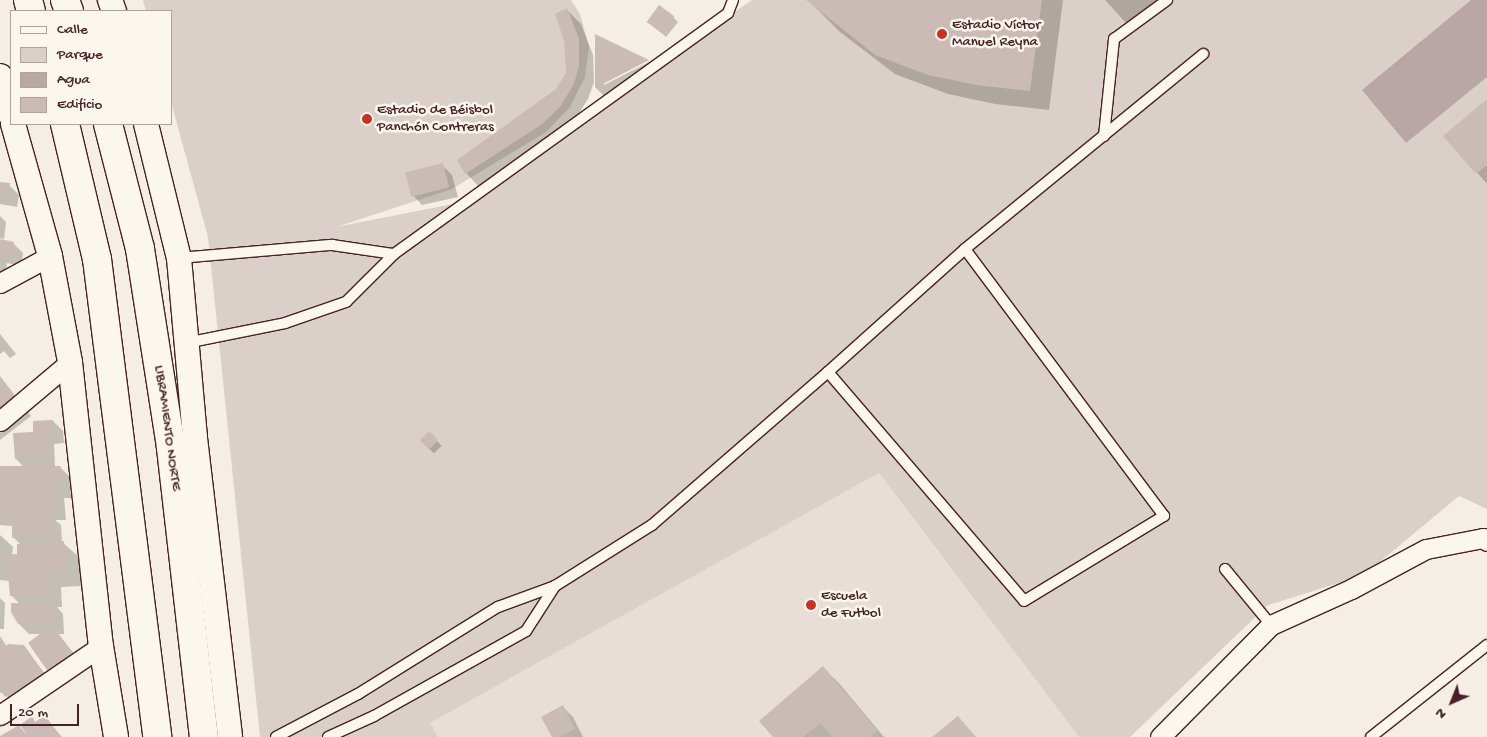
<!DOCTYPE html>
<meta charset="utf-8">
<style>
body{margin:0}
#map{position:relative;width:1487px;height:737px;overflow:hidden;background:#f4eee4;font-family:"Gochi Hand",sans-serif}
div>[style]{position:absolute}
.built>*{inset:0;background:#e7dfd6}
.green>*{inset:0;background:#dbd0c9}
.water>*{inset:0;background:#baa7a5}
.shadow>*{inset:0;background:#0003;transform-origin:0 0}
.building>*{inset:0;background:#cabbb6;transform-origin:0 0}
.roads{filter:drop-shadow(1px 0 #4a1f2b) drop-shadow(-1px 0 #4a1f2b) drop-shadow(0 1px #4a1f2b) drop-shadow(0 -1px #4a1f2b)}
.service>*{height:10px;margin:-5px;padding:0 5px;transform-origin:5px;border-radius:5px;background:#fbf7ec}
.minor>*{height:19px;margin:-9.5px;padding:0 9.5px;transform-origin:9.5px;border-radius:9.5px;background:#fbf7ec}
.tertiary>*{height:24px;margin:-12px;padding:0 12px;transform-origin:12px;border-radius:12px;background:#fbf7ec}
.trunk>*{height:28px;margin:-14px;padding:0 14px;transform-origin:14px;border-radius:14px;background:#fbf7ec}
.dots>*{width:14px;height:14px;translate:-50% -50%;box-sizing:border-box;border:2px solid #fbf7ec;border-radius:50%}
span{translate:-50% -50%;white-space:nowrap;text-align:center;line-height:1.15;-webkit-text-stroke:5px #fbf7ec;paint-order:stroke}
.poi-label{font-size:15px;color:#4a1f2b}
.left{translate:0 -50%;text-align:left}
.street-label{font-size:15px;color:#4a1f2b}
.legend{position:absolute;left:10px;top:10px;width:162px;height:115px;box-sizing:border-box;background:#fbf7ec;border:1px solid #b4a19f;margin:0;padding:6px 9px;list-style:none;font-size:15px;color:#4a1f2b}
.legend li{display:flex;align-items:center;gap:10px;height:25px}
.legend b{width:25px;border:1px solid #b4a19f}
.north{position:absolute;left:1427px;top:677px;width:50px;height:50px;-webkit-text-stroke:4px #fbf7ec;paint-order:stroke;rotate:224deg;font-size:14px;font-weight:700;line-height:20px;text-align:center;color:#4a1f2b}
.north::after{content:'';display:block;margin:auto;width:18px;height:22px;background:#4a1f2b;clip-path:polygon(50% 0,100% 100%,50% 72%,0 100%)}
.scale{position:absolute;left:10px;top:704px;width:69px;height:22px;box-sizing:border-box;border:2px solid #4a1f2b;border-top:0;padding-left:6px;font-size:15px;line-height:18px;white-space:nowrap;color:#4a1f2b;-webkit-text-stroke:4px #fbf7ec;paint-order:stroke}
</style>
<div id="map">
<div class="built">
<i style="clip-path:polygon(879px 473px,1079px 737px,405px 737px)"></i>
</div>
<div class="green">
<i style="clip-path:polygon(143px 0,571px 0,580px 14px,589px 47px,585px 77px,570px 107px,546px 132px,452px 189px,336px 227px,453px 204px,752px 0,1487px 0,1487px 509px,1459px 496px,1364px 575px,1268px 605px,1130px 737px,1079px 737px,879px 473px,430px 723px,438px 737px,407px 737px,411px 734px,405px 737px,260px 737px,208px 237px,171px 102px,171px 11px,146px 11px)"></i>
</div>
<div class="water">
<i style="clip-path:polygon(1471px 0,1487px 0,1487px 77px,1406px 143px,1362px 90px)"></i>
</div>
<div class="shadow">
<i style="clip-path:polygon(808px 0,1063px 0,1049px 110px,995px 104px,948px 94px,895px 74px,840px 32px)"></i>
<i style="clip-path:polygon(1105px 0,1163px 0,1127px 24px)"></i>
<i style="clip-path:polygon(566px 9px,581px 24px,593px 55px,594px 82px,588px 99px,574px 121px,480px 188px,466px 173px,557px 90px,567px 73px)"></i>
<i style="clip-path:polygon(673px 17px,678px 22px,666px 37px,653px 26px)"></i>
<i style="clip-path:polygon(597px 36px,604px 85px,649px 62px,658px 71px,606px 98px,596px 88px)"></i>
<i style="clip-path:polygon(1487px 100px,1487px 184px,1445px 136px)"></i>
<i style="clip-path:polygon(442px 165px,452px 175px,458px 197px,422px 205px,413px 195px)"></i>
<i style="clip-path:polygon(0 183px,9px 185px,19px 195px,17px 207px,0 204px)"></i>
<i style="clip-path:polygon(0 216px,6px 222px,4px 239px,0 238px)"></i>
<i style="clip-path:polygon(0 241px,13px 243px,23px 253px,21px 266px,7px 263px,4px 288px,0 287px)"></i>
<i style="clip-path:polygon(0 334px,16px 354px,10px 358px,4px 351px,0 354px)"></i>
<i style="clip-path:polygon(0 376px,31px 416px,0 440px)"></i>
<i style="clip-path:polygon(53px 421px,63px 431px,64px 443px,54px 444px,55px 467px,60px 467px,70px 477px,71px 498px,64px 498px,66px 520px,55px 520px,61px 525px,62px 542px,79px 557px,81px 586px,61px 587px,62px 607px,57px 607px,63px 614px,64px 634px,57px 634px,79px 659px,75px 672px,42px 634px,29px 634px,19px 624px,20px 604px,11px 595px,10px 581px,0 580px,0 535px,13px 547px,12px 556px,19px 555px,21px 545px,14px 538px,14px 526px,0 525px,0 468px,25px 468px,16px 459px,34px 434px)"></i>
<i style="left:429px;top:433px;width:18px;height:11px;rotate:45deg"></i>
<i style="clip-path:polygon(0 598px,5px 603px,4px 629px,0 629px)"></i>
<i style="clip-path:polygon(0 636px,7px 647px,24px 646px,49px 679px,51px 691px,41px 699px,35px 694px,16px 706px,3px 692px,0 693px)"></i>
<i style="clip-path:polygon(823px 668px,838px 682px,884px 737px,774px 737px)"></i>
<i style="clip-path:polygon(563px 707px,573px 717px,583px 737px,553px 737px)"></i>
<i style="clip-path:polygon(45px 717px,62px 737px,0 737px,19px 726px,25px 733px,32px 718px,36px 723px)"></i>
</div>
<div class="building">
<i style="clip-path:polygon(806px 0,1042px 0,1030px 91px,976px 85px,928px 75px,875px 55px)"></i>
<i style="left:659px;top:5px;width:19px;height:21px;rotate:36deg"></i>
<i style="clip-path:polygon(567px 8px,579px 39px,579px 66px,574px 84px,560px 107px,541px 125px,465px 174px,457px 160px,556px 89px,566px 73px,564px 41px,555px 14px)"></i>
<i style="clip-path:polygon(595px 34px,649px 60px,595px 88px)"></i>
<i style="clip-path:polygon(1487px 99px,1487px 165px,1476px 174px,1443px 136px)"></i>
<i style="left:443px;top:163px;width:25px;height:39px;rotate:76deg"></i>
<i style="clip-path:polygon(0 182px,10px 183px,7px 198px,0 197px)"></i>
<i style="clip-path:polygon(0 239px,14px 242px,11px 256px,0 254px)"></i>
<i style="clip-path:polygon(0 335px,7px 343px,0 348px)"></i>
<i style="clip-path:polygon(0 378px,17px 400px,0 414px)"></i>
<i style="clip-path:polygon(53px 420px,54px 434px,44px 434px,46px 457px,15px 459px,13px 433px,33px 432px,33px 421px)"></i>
<i style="left:429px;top:431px;width:13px;height:13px;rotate:45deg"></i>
<i style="left:61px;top:466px;width:22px;height:61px;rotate:90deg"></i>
<i style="clip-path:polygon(57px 490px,57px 510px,8px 509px,8px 516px,0 516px,0 491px)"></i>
<i style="left:12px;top:514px;width:40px;height:24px"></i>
<i style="clip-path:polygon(64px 541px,67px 572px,47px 573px,48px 593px,10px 596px,6px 555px,17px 554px,17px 544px)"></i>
<i style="clip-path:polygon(11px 603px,54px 603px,54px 624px,18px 624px,11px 612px)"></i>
<i style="clip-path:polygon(45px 630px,58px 633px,70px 649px,62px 652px,65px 662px,49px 673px,28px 643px)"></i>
<i style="clip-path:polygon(0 640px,9px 654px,5px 647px,8px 644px,24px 645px,40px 668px,42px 681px,30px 690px,26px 684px,5px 697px,0 690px)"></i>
<i style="clip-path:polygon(823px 666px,878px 731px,870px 737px,833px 737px,820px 723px,803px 737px,773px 737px,759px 721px)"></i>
<i style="clip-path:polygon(563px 705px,575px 729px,559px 737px,552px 737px,541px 717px)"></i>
<i style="clip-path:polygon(45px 715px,60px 737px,45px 737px,43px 733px,28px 737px,20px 725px,32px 716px,35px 722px)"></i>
<i style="clip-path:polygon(958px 716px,976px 737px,932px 737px)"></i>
<i style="clip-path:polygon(19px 725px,26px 737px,0 737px,0 736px)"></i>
</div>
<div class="roads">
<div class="service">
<i style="left:1104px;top:136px;width:98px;rotate:-84.1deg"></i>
<i style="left:1114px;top:39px;width:66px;rotate:-36.3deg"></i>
<i style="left:179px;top:258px;width:154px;rotate:-4.9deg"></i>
<i style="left:332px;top:245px;width:63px;rotate:8.3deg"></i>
<i style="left:186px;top:343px;width:101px;rotate:-11.4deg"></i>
<i style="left:285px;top:323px;width:65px;rotate:-19deg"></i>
<i style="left:346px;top:302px;width:68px;rotate:-45deg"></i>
<i style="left:394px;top:254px;width:412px;rotate:-35.8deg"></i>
<i style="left:728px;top:13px;width:14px;rotate:-69deg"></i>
<i style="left:828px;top:372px;width:184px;rotate:-41.9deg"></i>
<i style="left:1225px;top:569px;width:72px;rotate:50.6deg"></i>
<i style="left:276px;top:737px;width:93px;rotate:-27.7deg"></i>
<i style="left:358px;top:694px;width:165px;rotate:-31.9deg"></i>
<i style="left:498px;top:607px;width:61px;rotate:-20.2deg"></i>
<i style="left:555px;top:586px;width:115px;rotate:-32.2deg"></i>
<i style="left:652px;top:525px;width:233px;rotate:-41deg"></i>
<i style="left:828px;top:372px;width:301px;rotate:49.4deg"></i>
<i style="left:1024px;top:601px;width:164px;rotate:-31.3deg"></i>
<i style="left:1164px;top:516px;width:333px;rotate:-126.7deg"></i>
<i style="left:965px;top:249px;width:308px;rotate:-39.3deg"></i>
<i style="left:328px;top:737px;width:51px;rotate:-24.5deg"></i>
<i style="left:374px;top:716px;width:174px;rotate:-29.2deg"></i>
<i style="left:526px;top:631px;width:54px;rotate:-57.2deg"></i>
<i style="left:1371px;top:737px;width:148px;rotate:-38.4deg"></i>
</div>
<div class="minor">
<i style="left:0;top:283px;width:57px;rotate:-28.4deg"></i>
<i style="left:0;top:421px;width:92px;rotate:-40.1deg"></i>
<i style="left:0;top:715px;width:122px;rotate:-34.3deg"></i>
<i style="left:1160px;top:737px;width:158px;rotate:-45.3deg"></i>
<i style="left:1271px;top:625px;width:88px;rotate:-24.2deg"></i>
<i style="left:1351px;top:589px;width:85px;rotate:-28.1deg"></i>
<i style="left:1426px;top:549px;width:58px;rotate:-10.9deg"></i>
<i style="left:1483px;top:538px;width:5px;rotate:37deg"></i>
</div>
<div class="tertiary">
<i style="left:110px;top:0;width:12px;rotate:70deg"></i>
<i style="left:0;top:76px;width:41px;rotate:74.6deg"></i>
<i style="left:13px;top:124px;width:137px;rotate:74.3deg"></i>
<i style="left:50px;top:256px;width:108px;rotate:79.3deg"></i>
<i style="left:70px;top:362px;width:286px;rotate:83.8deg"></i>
<i style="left:101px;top:646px;width:92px;rotate:80.6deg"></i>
<i style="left:146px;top:124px;width:138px;rotate:76.2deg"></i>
<i style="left:179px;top:258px;width:181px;rotate:84.9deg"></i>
<i style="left:195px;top:438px;width:301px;rotate:83.3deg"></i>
</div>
<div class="trunk">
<i style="left:28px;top:0;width:11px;rotate:75deg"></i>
<i style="left:65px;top:0;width:12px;rotate:70deg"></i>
<i style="left:65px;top:124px;width:139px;rotate:76.7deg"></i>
<i style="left:97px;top:259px;width:482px;rotate:82.8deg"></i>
<i style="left:108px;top:124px;width:129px;rotate:75.6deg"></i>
<i style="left:140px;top:249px;width:201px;rotate:81.1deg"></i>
<i style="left:171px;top:448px;width:291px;rotate:83.5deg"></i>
</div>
</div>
<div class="dots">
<i style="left:942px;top:34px;background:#c8321e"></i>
<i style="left:367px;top:119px;background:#c8321e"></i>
<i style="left:811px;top:605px;background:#c8321e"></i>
</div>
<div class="poi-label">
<span class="left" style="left:952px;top:34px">Estadio Víctor<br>Manuel Reyna</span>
<span class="left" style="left:377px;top:119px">Estadio de Béisbol<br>Panchón Contreras</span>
<span class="left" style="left:821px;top:605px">Escuela<br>de Futbol</span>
</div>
<div class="street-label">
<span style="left:167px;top:428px;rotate:82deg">LIBRAMIENTO NORTE</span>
</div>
<ul class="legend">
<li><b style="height:6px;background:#fbf7ec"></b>Calle</li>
<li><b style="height:14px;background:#dbd0c9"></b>Parque</li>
<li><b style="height:14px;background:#baa7a5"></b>Agua</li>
<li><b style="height:14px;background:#cabbb6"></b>Edificio</li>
</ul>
<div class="north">N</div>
<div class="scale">20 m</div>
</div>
